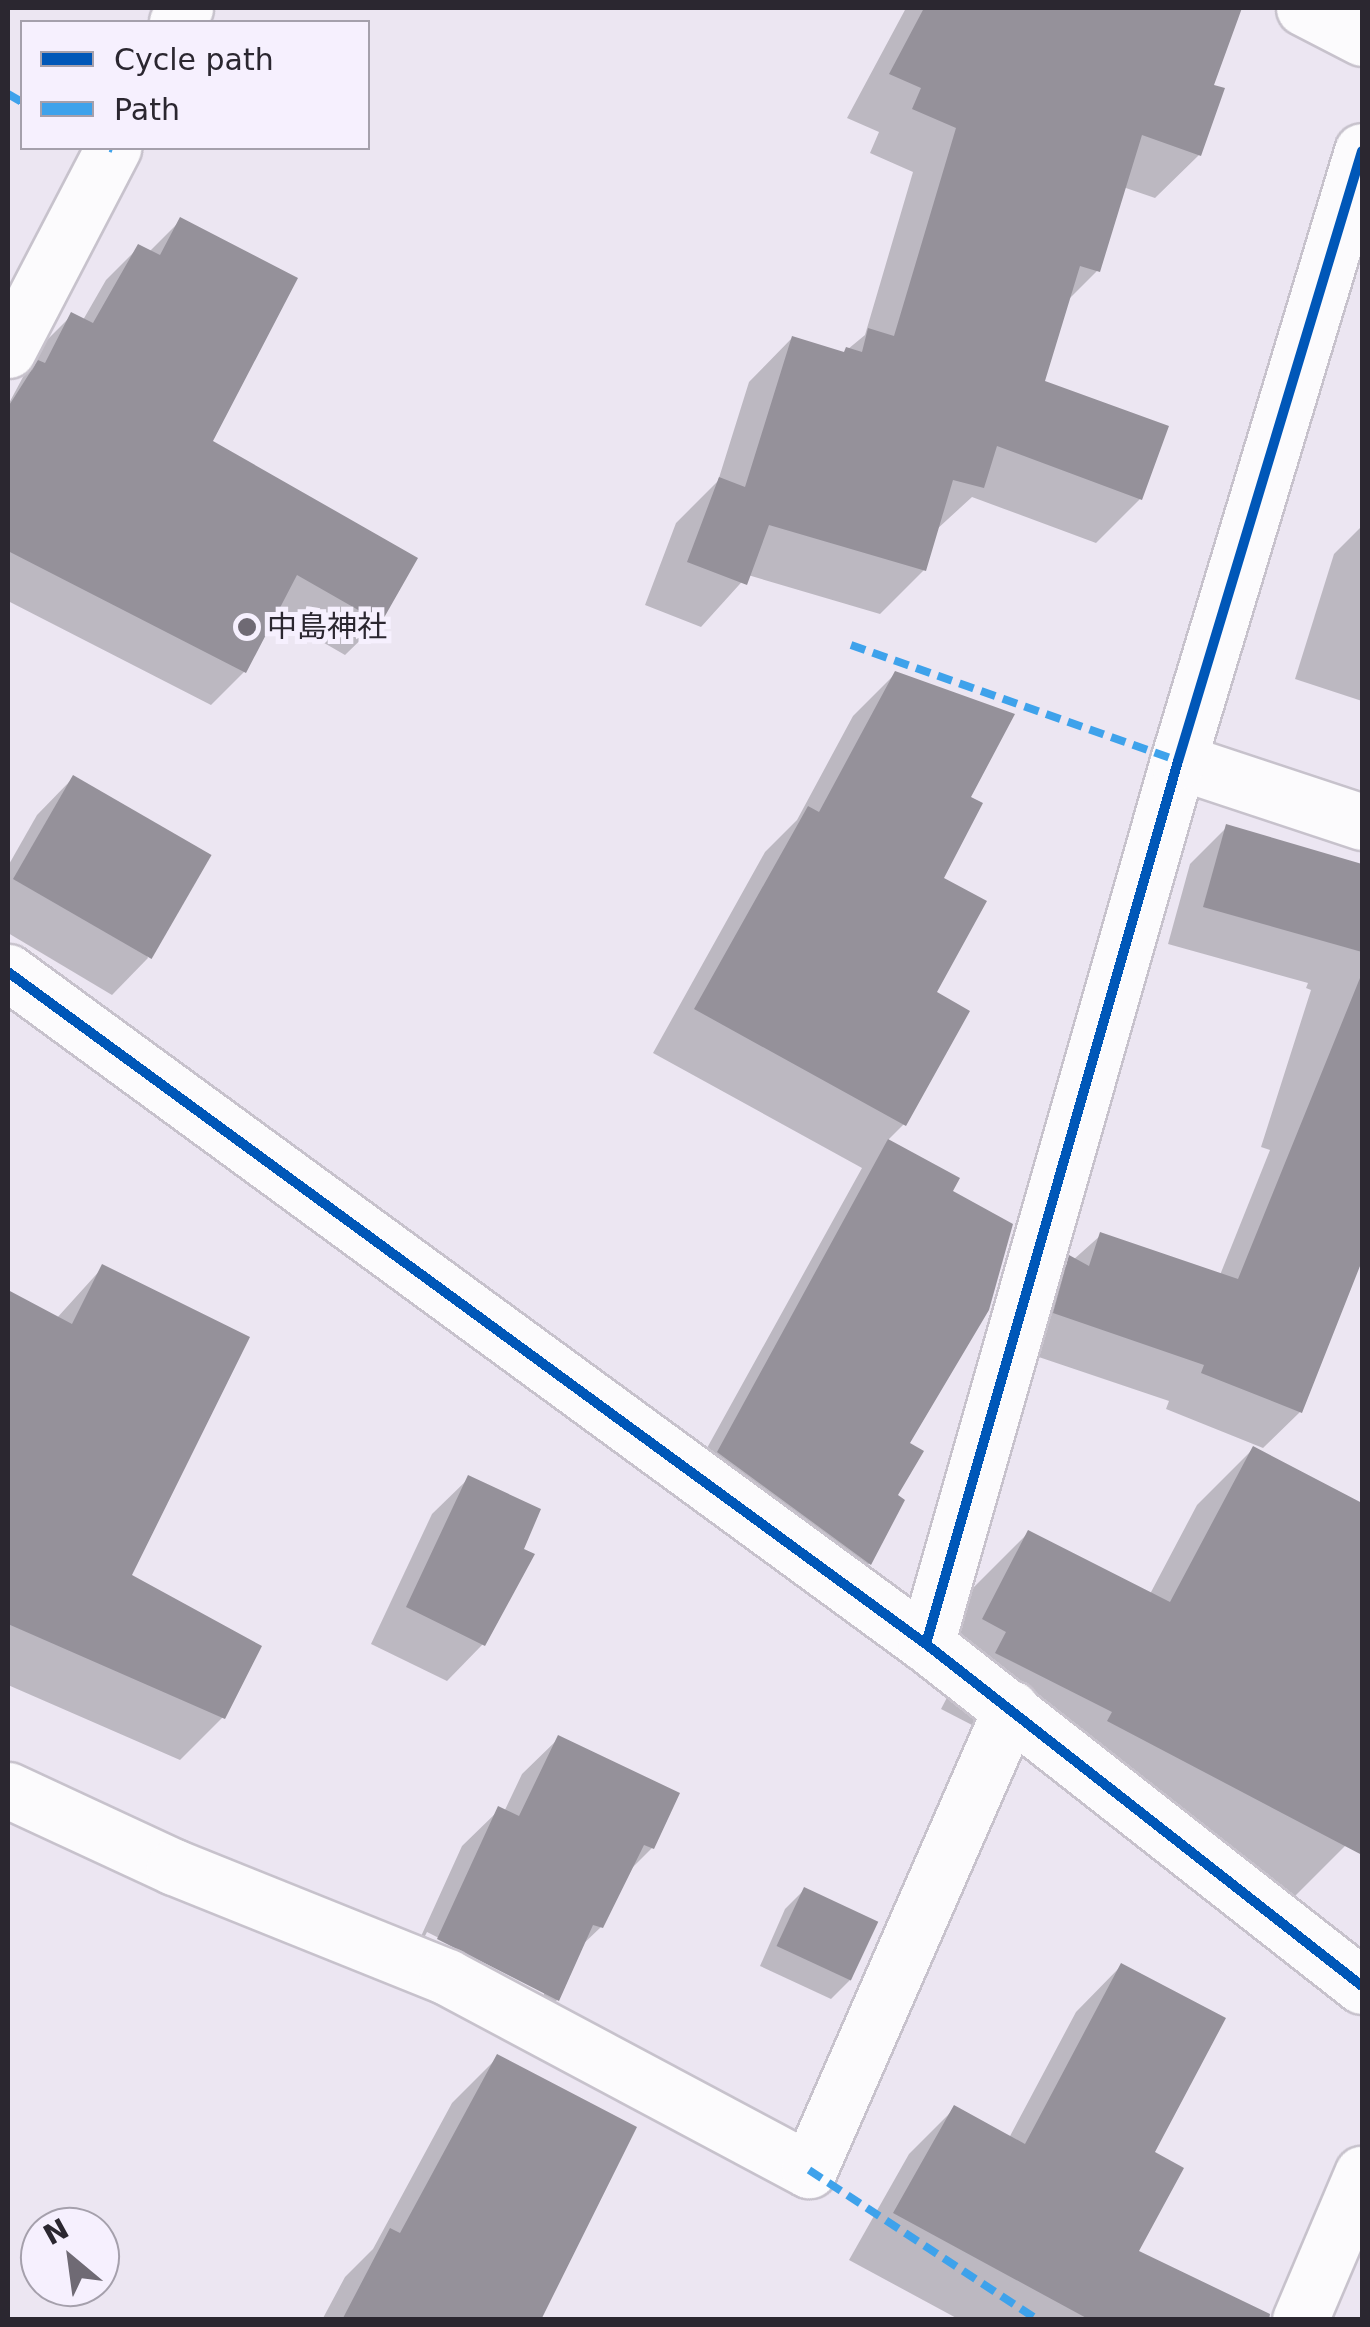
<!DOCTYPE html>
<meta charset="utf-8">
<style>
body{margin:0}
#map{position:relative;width:1370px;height:2327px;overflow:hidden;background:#ece6f2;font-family:"DejaVu Sans","Noto Sans JP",sans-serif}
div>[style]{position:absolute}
.shadow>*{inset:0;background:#0003}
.building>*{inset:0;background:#95919a;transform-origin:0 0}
.roads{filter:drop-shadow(2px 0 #c7c2cc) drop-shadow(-2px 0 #c7c2cc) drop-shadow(0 2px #c7c2cc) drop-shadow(0 -2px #c7c2cc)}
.minor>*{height:55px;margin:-27.5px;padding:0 27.5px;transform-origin:27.5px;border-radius:27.5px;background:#fcfbfd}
.quiet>*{height:8px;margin-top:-4px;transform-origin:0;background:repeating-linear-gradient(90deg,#3ea2eb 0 15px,transparent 0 23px)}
.cycleway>*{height:10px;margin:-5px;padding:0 5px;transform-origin:5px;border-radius:5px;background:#0057b8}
.dots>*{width:28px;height:28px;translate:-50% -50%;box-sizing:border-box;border:5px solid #f6f0fe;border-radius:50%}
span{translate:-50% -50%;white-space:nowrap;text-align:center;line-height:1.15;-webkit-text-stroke:10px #f6f0fe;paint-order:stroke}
.poi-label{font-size:30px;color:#2b2730}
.left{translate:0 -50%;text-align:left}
.frame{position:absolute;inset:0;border:10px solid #2b2730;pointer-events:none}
.legend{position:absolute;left:20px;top:20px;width:350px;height:130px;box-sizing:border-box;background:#f6f0fe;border:2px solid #a5a0ac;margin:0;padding:12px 18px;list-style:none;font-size:30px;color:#2b2730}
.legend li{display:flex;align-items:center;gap:20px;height:50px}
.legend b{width:50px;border:2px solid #a5a0ac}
.north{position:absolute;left:20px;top:2207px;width:100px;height:100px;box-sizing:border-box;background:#f6f0fe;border:2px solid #a5a0ac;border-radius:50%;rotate:331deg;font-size:28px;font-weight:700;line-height:40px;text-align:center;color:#2b2730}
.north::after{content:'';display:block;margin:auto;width:35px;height:45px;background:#6f6a74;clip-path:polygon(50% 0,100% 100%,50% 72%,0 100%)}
</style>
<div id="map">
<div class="shadow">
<i style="clip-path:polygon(906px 8px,1239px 8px,1211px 86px,1199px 155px,1155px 198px,1123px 187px,1097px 271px,1067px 301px,1042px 383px,1140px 499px,1096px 543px,972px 497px,936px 530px,924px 570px,880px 614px,748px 575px,701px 627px,645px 605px,676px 523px,718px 481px,749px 382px,792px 338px,842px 354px,865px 335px,913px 172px,870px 153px,879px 132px,847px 118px)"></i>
<i style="clip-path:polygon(181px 220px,209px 442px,379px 622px,345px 655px,274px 614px,244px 672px,211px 705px,8px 601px,8px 405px,38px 349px,72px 315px,83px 320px,106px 280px,139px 247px,149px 252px)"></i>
<i style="clip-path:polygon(1362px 526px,1362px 701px,1295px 679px,1334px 554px)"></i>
<i style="clip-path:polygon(895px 674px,967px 798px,941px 879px,933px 993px,904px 1124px,887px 1141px,956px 1179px,950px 1192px,895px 1496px,869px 1564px,837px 1596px,686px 1486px,862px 1168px,653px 1053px,765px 852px,797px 820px,853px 716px)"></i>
<i style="clip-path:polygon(73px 778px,148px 958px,112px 995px,8px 933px,8px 866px,37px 815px)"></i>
<i style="clip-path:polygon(1227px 827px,1362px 869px,1362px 1254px,1300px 1412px,1263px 1448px,1166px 1409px,1169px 1401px,1018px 1350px,1034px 1295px,1101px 1235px,1220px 1275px,1270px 1150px,1261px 1147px,1311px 990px,1306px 988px,1308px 983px,1168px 944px,1190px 864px)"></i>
<i style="clip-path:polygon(103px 1267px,129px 1576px,223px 1717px,180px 1760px,8px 1685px,8px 1293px,56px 1319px)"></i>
<i style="clip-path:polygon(1253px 1449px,1362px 1505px,1362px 1812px,1345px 1846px,1289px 1902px,1057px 1769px,941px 1709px,952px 1688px,927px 1676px,972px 1589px,1028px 1533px,1150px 1594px,1197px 1505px)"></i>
<i style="clip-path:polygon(469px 1478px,483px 1644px,447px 1681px,371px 1644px,432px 1514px)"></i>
<i style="clip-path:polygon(evenodd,559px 1738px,652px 1848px,627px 1873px,601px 1927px,580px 1947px,557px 2000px,521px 2036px,403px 1976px,462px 1846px,499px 1810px,504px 1812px,522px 1774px,559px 1738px,427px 1932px,544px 1991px,544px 1997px,425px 1936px,427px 1932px)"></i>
<i style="clip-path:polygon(804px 1890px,850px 1980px,831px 1999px,760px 1966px,785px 1909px)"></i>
<i style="clip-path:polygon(1121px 1966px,1152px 2153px,1135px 2252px,1198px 2320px,960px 2320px,849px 2260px,909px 2154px,955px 2108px,1009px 2138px,1076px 2012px)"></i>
<i style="clip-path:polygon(498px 2057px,538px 2320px,322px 2320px,345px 2277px,373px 2249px,452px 2103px)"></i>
</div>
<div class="building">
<i style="clip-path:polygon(924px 8px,1242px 8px,1214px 85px,1225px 88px,1201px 156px,1142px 135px,1100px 272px,1080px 266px,1045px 381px,1169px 426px,1142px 500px,997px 446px,984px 488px,953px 480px,926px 571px,769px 525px,747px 585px,687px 562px,719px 477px,745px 487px,792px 336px,844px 352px,846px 347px,862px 352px,868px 328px,894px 336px,956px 128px,912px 109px,921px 88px,889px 74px)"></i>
<i style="clip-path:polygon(180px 217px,298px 278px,213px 441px,418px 558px,381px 623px,297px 575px,246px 673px,8px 551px,8px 407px,38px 360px,45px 363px,71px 312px,93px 323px,138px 244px,160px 255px)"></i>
<i style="clip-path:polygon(895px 671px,1015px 714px,971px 797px,983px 803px,944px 878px,987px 901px,937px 992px,970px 1011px,906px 1126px,694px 1009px,808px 806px,819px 812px)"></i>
<i style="left:73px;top:775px;width:160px;height:120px;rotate:30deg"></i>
<i style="clip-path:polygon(1226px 824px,1362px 864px,1362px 952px,1203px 907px)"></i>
<i style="clip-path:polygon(1360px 978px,1362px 1261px,1302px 1413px,1201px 1373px,1204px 1365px,1053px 1313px,1069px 1255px,1089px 1266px,1100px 1232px,1238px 1279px)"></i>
<i style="clip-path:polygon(888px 1139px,960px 1178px,953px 1191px,1013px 1224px,989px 1310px,910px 1443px,924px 1451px,898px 1495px,905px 1500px,871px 1565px,717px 1452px)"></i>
<i style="clip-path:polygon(102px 1264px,250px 1337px,132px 1575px,262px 1646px,225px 1719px,8px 1624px,8px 1290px,72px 1324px)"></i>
<i style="clip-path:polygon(1253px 1446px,1362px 1503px,1362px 1855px,1107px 1721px,1112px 1712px,995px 1653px,1006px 1632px,982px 1619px,1028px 1530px,1170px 1602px)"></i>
<i style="clip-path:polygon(468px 1475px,541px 1509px,524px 1549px,535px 1554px,485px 1646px,406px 1607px)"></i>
<i style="clip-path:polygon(558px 1735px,680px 1793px,654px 1849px,644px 1845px,603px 1928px,593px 1925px,559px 2001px,437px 1939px,498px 1806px,519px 1816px)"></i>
<i style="left:804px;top:1887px;width:82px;height:65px;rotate:25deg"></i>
<i style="clip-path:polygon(1121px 1963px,1226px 2018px,1155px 2152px,1184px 2168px,1139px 2251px,1270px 2314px,1269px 2320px,1090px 2320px,893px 2213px,954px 2105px,1025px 2144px)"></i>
<i style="clip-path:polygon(497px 2054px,637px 2127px,541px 2320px,342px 2320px,390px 2228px,400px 2233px)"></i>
</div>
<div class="roads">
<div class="minor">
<i style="left:1304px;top:8px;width:65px;rotate:27.3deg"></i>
<i style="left:177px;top:22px;width:16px;rotate:-60deg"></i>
<i style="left:8px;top:350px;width:228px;rotate:-62.5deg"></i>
<i style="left:1178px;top:761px;width:194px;rotate:18.3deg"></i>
<i style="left:8px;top:972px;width:1138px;rotate:36.21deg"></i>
<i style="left:926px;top:1644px;width:554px;rotate:38.11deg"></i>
<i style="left:926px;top:1644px;width:918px;rotate:-74.07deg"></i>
<i style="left:1178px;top:761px;width:637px;rotate:-73.21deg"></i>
<i style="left:8px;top:1790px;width:183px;rotate:24.9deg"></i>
<i style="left:174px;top:1867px;width:294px;rotate:21.9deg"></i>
<i style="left:447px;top:1977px;width:410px;rotate:28.1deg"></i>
<i style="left:809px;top:2170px;width:504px;rotate:-66.38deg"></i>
<i style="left:1300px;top:2320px;width:159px;rotate:-67deg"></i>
</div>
</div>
<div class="quiet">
<i style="left:8px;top:94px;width:16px;rotate:30deg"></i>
<i style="left:110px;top:148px;width:3px;rotate:18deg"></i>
<i style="left:851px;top:645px;width:347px;rotate:19.5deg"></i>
<i style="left:809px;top:2170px;width:274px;rotate:33.2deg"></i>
</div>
<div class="cycleway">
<i style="left:8px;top:972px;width:1138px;rotate:36.21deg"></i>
<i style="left:926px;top:1644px;width:554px;rotate:38.11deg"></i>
<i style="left:926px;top:1644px;width:918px;rotate:-74.07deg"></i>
<i style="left:1178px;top:761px;width:637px;rotate:-73.21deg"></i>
</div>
<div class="dots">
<i style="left:247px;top:627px;background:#6f6a74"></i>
</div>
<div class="poi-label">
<span class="left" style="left:267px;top:627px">中島神社</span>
</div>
<div class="frame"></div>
<ul class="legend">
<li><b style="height:12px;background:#0057b8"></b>Cycle path</li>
<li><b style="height:12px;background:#3ea2eb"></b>Path</li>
</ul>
<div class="north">N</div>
</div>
